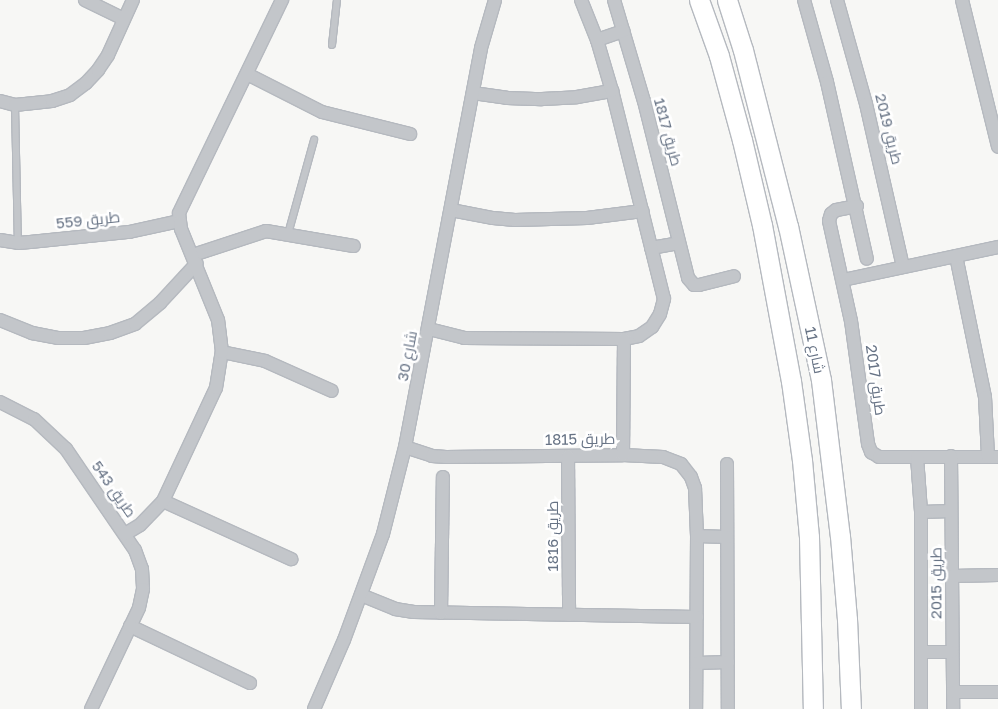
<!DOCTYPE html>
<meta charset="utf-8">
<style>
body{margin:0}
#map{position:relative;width:998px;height:709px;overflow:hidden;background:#f7f7f5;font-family:"Golos Text",Cairo,sans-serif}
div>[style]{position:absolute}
.roads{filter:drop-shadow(1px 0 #b5b9bf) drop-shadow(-1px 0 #b5b9bf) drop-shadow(0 1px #b5b9bf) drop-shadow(0 -1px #b5b9bf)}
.lane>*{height:6px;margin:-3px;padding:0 3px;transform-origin:3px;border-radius:3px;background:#c3c6ca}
.street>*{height:12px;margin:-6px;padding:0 6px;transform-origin:6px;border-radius:6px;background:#c3c6ca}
.secondary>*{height:19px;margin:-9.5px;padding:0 9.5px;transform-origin:9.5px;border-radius:9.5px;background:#fff}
span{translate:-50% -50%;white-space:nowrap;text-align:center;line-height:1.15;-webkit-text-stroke:5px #fff;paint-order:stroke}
.street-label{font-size:15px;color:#677385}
</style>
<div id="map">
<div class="roads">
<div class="lane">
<i style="left:332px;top:45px;width:45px;rotate:-83.7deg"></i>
<i style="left:15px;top:105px;width:138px;rotate:88.8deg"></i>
<i style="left:288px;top:234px;width:98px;rotate:-74.5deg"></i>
</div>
<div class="street">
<i style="left:85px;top:0;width:43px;rotate:26deg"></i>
<i style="left:614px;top:0;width:105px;rotate:73.5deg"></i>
<i style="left:644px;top:101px;width:182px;rotate:76deg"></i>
<i style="left:688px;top:278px;width:9px;rotate:49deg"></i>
<i style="left:694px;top:285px;width:5px"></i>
<i style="left:699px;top:285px;width:36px;rotate:-14deg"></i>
<i style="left:804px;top:0;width:85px;rotate:74.3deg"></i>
<i style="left:827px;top:82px;width:181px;rotate:77.3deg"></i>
<i style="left:837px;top:0;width:108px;rotate:74.4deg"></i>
<i style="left:866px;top:104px;width:167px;rotate:77.2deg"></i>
<i style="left:962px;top:0;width:151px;rotate:76.2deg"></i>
<i style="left:597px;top:40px;width:28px;rotate:-19deg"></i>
<i style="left:247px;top:74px;width:84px;rotate:26.9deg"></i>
<i style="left:322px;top:112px;width:91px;rotate:14deg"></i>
<i style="left:473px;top:93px;width:34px;rotate:8deg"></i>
<i style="left:507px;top:98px;width:35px;rotate:2deg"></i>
<i style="left:542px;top:99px;width:35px;rotate:-3deg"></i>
<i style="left:577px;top:97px;width:36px;rotate:-10deg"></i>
<i style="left:0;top:101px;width:16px;rotate:15deg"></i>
<i style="left:15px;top:105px;width:37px;rotate:-6deg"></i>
<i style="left:52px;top:101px;width:19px;rotate:-18deg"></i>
<i style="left:70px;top:95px;width:20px;rotate:-37deg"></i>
<i style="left:86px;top:83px;width:18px;rotate:-47deg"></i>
<i style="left:98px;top:70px;width:18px;rotate:-56deg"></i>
<i style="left:108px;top:55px;width:60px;rotate:-65.6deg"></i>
<i style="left:857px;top:206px;width:21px;rotate:169deg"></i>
<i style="left:836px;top:210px;width:6px;rotate:141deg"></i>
<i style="left:831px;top:214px;width:7px;rotate:106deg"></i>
<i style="left:829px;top:221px;width:102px;rotate:77.6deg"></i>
<i style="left:851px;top:321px;width:124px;rotate:82.1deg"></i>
<i style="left:868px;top:444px;width:9px;rotate:69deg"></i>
<i style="left:871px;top:452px;width:9px;rotate:32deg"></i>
<i style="left:879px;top:457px;width:119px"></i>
<i style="left:451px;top:210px;width:43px;rotate:10.8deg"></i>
<i style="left:493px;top:218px;width:22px;rotate:5deg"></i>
<i style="left:515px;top:220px;width:72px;rotate:-1.6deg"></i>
<i style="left:587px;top:218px;width:56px;rotate:-7.1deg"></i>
<i style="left:0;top:240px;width:18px;rotate:9deg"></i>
<i style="left:18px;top:243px;width:12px;rotate:-5deg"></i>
<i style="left:30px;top:242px;width:100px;rotate:-5.8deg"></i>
<i style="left:129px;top:232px;width:51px;rotate:-12.4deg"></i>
<i style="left:651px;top:248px;width:28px;rotate:-10deg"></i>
<i style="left:193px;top:255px;width:77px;rotate:-18.2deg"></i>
<i style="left:266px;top:231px;width:89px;rotate:9.7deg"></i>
<i style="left:956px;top:256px;width:144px;rotate:78.4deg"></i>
<i style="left:985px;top:397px;width:60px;rotate:87.1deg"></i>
<i style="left:843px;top:280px;width:158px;rotate:-12deg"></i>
<i style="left:0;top:320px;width:35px;rotate:22deg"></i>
<i style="left:32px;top:333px;width:26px;rotate:11deg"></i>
<i style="left:58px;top:338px;width:26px"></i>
<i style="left:84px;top:338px;width:26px;rotate:-11deg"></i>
<i style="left:110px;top:333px;width:27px;rotate:-20deg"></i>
<i style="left:135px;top:324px;width:33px;rotate:-40deg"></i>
<i style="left:160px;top:303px;width:54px;rotate:-47.2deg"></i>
<i style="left:429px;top:329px;width:36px;rotate:14deg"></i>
<i style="left:464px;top:338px;width:160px;rotate:0.4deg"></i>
<i style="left:624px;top:339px;width:15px;rotate:-11deg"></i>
<i style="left:639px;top:336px;width:16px;rotate:-35deg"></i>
<i style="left:652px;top:327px;width:15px;rotate:-58deg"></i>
<i style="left:660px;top:314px;width:16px;rotate:-75deg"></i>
<i style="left:664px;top:299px;width:214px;rotate:-104deg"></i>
<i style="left:612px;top:91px;width:53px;rotate:-106.4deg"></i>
<i style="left:597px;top:40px;width:43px;rotate:-111.8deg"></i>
<i style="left:222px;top:352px;width:44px;rotate:11.8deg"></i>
<i style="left:265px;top:361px;width:73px;rotate:24.1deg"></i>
<i style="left:0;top:402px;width:38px;rotate:27deg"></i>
<i style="left:34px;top:419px;width:44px;rotate:43.2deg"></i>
<i style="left:66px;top:449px;width:122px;rotate:55.7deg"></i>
<i style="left:135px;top:550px;width:20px;rotate:70deg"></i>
<i style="left:142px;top:569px;width:20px;rotate:87deg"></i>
<i style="left:143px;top:589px;width:19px;rotate:102deg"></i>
<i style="left:139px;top:608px;width:112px;rotate:115.4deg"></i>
<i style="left:405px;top:447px;width:28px;rotate:18deg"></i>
<i style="left:432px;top:456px;width:14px;rotate:4deg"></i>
<i style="left:446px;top:457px;width:177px;rotate:-0.6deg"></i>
<i style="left:623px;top:455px;width:40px;rotate:2.9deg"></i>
<i style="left:663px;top:457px;width:19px;rotate:21deg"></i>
<i style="left:681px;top:464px;width:16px;rotate:52deg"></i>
<i style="left:691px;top:477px;width:12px;rotate:70deg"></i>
<i style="left:695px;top:488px;width:48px;rotate:87.6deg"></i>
<i style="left:697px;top:536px;width:173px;rotate:90.3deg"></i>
<i style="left:623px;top:455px;width:116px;rotate:-89.5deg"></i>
<i style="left:568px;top:456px;width:159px;rotate:89.6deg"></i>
<i style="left:951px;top:456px;width:253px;rotate:89.5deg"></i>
<i style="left:917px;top:457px;width:55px;rotate:85.8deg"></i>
<i style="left:921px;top:512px;width:197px;rotate:90deg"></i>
<i style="left:727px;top:464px;width:245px;rotate:89.8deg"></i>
<i style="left:163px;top:501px;width:141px;rotate:24.4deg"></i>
<i style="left:921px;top:512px;width:30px;rotate:-2deg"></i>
<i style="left:125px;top:534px;width:17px;rotate:-31deg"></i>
<i style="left:140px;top:525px;width:33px;rotate:-46deg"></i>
<i style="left:163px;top:501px;width:125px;rotate:-64.9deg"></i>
<i style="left:216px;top:388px;width:36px;rotate:-81deg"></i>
<i style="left:222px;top:352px;width:32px;rotate:-97deg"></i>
<i style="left:218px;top:320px;width:98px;rotate:-112.1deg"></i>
<i style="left:181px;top:229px;width:16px;rotate:-97deg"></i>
<i style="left:179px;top:213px;width:237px;rotate:-64.2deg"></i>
<i style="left:697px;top:536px;width:30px;rotate:2deg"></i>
<i style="left:952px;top:576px;width:46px;rotate:-1.2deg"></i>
<i style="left:361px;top:595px;width:37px;rotate:22deg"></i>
<i style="left:395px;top:609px;width:19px;rotate:9deg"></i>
<i style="left:414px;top:612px;width:283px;rotate:1deg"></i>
<i style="left:441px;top:613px;width:136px;rotate:-89.2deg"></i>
<i style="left:130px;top:626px;width:133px;rotate:25.4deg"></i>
<i style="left:922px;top:652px;width:30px"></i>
<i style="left:697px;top:663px;width:31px;rotate:-2deg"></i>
<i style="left:953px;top:692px;width:45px"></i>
<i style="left:314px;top:709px;width:75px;rotate:-66.5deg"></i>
<i style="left:344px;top:640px;width:113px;rotate:-69.8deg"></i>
<i style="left:383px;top:534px;width:90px;rotate:-75.8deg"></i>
<i style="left:405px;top:447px;width:406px;rotate:-79.2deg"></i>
<i style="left:481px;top:48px;width:50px;rotate:-73.7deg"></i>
</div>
<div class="secondary">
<i style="left:699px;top:0;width:59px;rotate:70.3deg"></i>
<i style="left:719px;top:56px;width:87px;rotate:74.7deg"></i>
<i style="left:742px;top:140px;width:87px;rotate:76.8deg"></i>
<i style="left:762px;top:225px;width:159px;rotate:79.5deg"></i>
<i style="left:791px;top:381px;width:80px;rotate:82.1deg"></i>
<i style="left:802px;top:460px;width:77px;rotate:84.8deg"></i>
<i style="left:809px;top:537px;width:172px;rotate:88.7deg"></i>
<i style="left:727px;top:0;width:52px;rotate:72.3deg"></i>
<i style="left:743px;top:50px;width:182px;rotate:75.7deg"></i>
<i style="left:788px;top:226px;width:157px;rotate:77.9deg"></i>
<i style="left:821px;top:380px;width:157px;rotate:83.1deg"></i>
<i style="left:840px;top:536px;width:83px;rotate:85.2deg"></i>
<i style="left:847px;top:619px;width:90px;rotate:87.5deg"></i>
</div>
</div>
<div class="street-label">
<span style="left:889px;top:129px;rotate:76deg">طريق 2019</span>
<span style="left:668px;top:132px;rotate:75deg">طريق 1817</span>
<span style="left:88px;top:220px;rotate:-6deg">طريق 559</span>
<span style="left:815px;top:350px;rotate:78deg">شارع 11</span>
<span style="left:407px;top:356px;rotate:-79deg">شارع 30</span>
<span style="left:876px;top:380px;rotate:82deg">طريق 2017</span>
<span style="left:580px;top:439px;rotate:-1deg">طريق 1815</span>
<span style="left:114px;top:489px;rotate:55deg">طريق 543</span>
<span style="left:553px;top:536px;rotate:-90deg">طريق 1816</span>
<span style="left:936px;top:583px;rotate:-90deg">طريق 2015</span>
</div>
</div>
